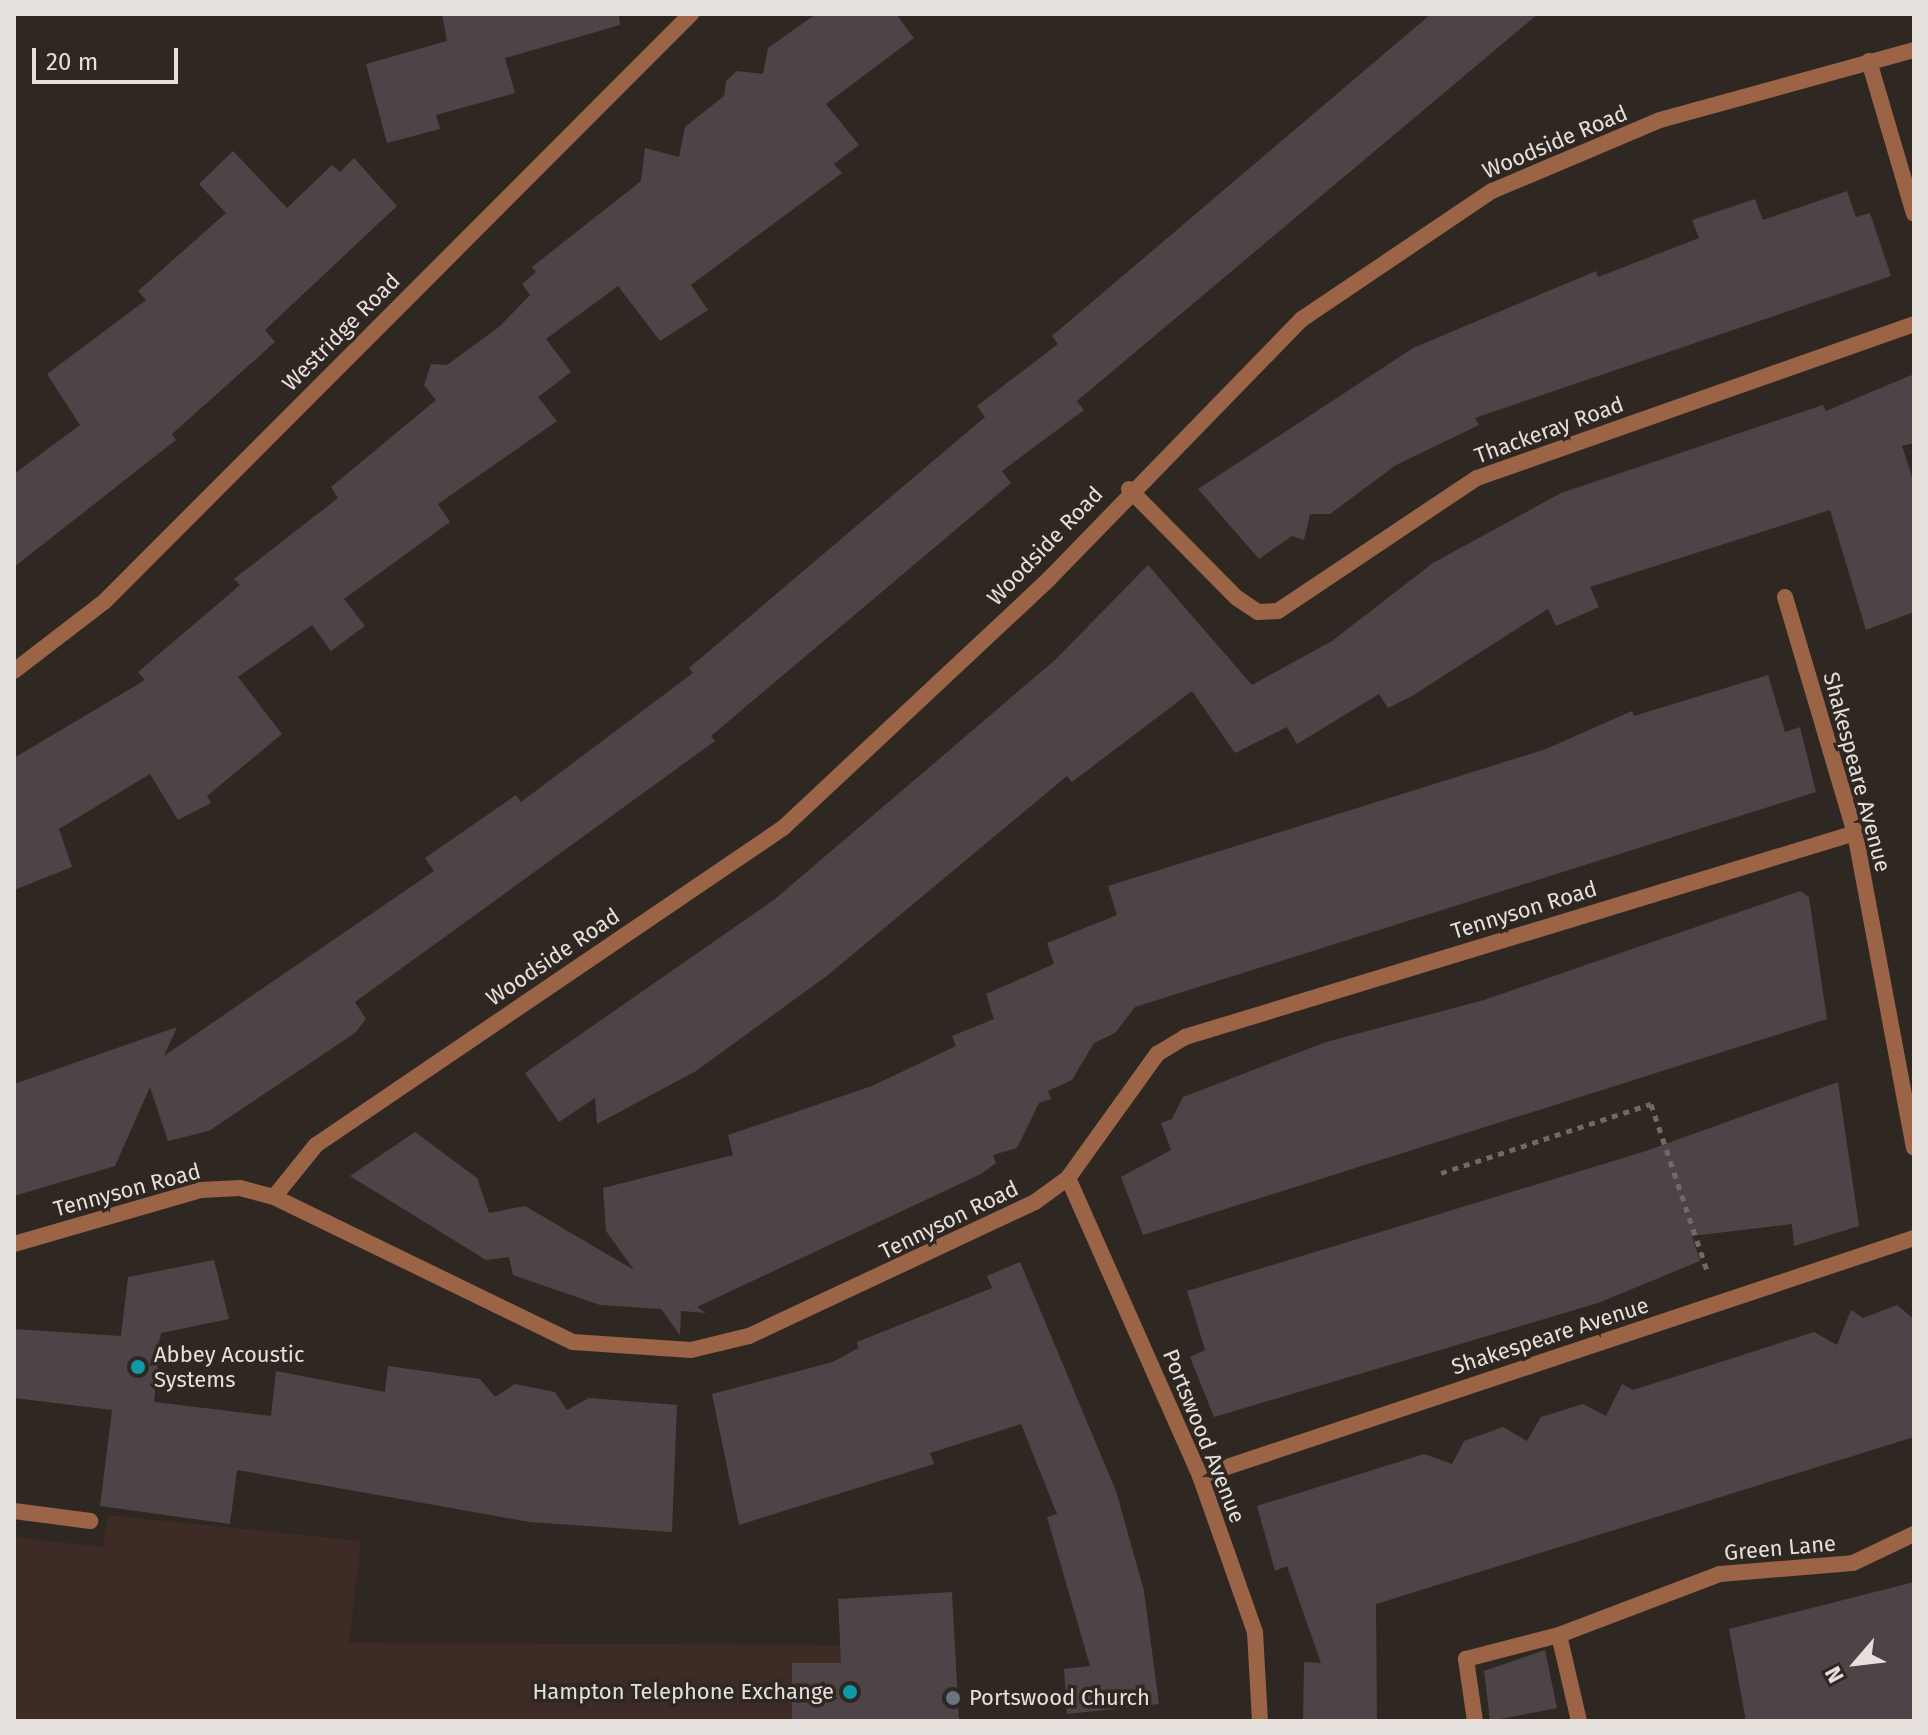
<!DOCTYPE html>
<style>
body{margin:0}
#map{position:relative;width:1928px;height:1735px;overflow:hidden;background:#2f2722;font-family:"Fira Sans",sans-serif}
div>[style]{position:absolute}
.commercial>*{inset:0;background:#3e2b26}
.building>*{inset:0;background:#4e4448}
.path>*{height:5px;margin-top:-2.5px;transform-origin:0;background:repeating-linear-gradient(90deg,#706964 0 6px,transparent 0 12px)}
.lane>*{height:16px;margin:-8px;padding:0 8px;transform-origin:8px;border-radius:8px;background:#9b6446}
.street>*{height:16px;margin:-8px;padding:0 8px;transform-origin:8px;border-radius:8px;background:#9b6446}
.dots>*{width:22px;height:22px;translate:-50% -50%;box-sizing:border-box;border:4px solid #2f2722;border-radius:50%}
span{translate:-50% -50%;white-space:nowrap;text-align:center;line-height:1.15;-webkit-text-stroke:7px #2f2722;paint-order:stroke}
.street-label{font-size:22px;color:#e6e0dc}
.poi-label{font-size:22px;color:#e6e0dc}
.left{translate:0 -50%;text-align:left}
.right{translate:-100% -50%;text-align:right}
.frame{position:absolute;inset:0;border:16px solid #e6e0dc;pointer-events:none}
.north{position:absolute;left:1816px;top:1623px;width:80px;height:80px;-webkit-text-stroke:6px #2f2722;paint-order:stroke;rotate:242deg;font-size:22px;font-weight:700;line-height:32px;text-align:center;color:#e6e0dc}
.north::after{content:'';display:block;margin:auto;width:28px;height:36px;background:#e6e0dc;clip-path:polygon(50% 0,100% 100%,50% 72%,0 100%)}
.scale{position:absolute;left:32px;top:48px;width:146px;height:36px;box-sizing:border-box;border:4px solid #e6e0dc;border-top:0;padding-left:10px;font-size:24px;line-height:28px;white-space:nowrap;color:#e6e0dc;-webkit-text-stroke:6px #2f2722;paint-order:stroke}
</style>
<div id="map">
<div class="commercial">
<i style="clip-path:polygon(108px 1515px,361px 1541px,349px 1643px,913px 1645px,913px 1721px,14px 1721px,14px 1537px,102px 1547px)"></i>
</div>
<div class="building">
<i style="clip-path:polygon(442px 14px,619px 14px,620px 25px,505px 58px,515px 93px,436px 115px,440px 129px,387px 143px,366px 64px,447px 41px)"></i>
<i style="clip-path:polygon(816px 14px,896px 14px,914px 38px,826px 104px,859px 145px,834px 164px,842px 173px,691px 285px,708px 310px,660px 341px,618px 286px,546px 339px,571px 372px,538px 397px,557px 421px,438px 504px,450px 522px,344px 599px,365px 626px,331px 651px,312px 625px,238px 677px,282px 734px,207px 796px,211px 803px,178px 820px,150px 774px,59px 829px,72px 867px,14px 890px,14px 758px,145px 680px,138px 672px,240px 585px,234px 579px,338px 498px,331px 487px,436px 400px,424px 385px,431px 364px,447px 365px,499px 327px,530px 295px,522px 284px,536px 272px,532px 267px,641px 181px,645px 148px,679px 157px,685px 127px,724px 96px,726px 81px,737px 71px,763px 74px,768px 48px)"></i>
<i style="clip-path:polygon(1431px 14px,1538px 14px,1077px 401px,1084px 410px,1002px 471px,1011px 483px,711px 736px,715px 741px,355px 1002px,366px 1019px,355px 1033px,209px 1131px,168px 1141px,150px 1087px,115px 1166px,14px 1196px,14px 1084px,177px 1027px,164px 1056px,434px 871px,425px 858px,516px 795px,521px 802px,693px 673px,689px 668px,985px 417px,977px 406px,1058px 344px,1052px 336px)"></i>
<i style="clip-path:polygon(233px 151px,287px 208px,332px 165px,340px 172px,354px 158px,397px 206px,265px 330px,275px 342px,172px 434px,176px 440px,14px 567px,14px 474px,80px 425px,47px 374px,146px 300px,138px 291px,226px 213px,199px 184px)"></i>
<i style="clip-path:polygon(1847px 191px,1856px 217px,1870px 213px,1891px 276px,1475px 418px,1479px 425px,1396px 465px,1330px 514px,1310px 514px,1304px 540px,1292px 536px,1259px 559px,1198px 489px,1413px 348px,1596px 271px,1598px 277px,1699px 238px,1692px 220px,1755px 199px,1763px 220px)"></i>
<i style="clip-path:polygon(1914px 374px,1914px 443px,1902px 446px,1914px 483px,1914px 612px,1866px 630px,1830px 510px,1590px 587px,1599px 607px,1556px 626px,1548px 609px,1412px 696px,1388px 708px,1379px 694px,1297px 744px,1287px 727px,1235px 753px,1192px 691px,1072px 782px,1067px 776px,828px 975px,696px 1071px,597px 1124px,595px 1098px,559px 1122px,525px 1073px,775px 899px,1055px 660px,1148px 565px,1252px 685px,1332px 641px,1433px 563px,1561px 493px,1823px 405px,1826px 411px)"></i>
<i style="clip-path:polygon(1768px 675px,1785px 732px,1800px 727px,1816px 792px,1135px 1007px,1115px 1033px,1094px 1043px,1072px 1080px,1048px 1091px,1051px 1099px,1039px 1103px,1017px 1148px,993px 1155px,996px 1163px,981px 1174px,697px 1307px,706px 1313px,681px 1311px,680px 1335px,661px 1309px,600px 1305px,513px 1275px,509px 1257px,486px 1260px,350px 1176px,415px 1132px,477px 1178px,489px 1213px,525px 1206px,634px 1270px,606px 1231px,603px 1188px,733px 1155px,728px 1135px,872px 1086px,956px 1046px,952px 1036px,994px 1019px,986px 994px,1054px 964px,1047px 943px,1117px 915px,1108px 886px,1546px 749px,1632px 711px,1634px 716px)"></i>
<i style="clip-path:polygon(1800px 891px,1809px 897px,1827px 1019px,1143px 1235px,1121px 1177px,1171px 1150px,1161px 1123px,1172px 1119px,1183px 1097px,1326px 1042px,1484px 1000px)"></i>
<i style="clip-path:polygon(1838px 1082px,1859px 1226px,1794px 1246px,1792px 1224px,1692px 1236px,1700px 1261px,1598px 1303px,1214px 1417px,1190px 1357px,1205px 1350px,1187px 1291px,1646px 1151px)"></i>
<i style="clip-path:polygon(214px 1260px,229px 1319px,161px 1333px,154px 1402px,271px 1416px,276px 1371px,385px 1392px,388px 1366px,480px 1379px,495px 1397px,515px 1384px,555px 1392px,567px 1410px,589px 1398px,677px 1405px,672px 1532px,530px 1522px,237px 1470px,230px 1524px,100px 1506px,112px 1410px,14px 1398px,14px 1329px,121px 1336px,128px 1277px)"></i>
<i style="clip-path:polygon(1020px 1262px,1116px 1491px,1144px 1591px,1159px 1704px,1067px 1714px,1064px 1669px,1090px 1666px,1047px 1517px,1057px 1514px,1021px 1424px,930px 1453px,934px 1464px,739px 1525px,712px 1394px,833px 1362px,858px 1348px,857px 1342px,992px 1288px,987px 1276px)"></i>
<i style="clip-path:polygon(1897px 1305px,1914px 1319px,1914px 1437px,1376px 1604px,1377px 1721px,1303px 1721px,1304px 1662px,1321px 1663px,1287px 1566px,1275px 1571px,1257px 1506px,1424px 1454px,1452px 1464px,1464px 1441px,1503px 1427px,1527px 1441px,1541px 1417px,1583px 1404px,1606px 1416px,1622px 1384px,1633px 1390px,1814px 1332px,1837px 1345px,1851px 1310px,1863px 1318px)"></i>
<i style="clip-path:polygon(1914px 1582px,1914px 1721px,1746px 1721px,1729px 1629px)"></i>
<i style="clip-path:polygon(952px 1592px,959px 1721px,792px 1721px,792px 1663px,841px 1663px,838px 1599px)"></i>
<i style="clip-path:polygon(1545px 1650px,1557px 1708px,1490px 1721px,1484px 1671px)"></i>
</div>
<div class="path">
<i style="left:1441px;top:1173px;width:221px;rotate:-18.2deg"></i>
<i style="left:1651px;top:1104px;width:178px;rotate:71.4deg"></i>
</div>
<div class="lane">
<i style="left:14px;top:1511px;width:77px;rotate:7.5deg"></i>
<i style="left:1559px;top:1635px;width:172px;rotate:-20.8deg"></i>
<i style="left:1720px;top:1574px;width:133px;rotate:-4.7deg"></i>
<i style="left:1853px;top:1563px;width:68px;rotate:-25.4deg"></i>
<i style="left:1475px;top:1721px;width:63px;rotate:-98.3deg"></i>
<i style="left:1466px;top:1659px;width:96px;rotate:-14.5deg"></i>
<i style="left:1559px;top:1635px;width:88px;rotate:76.9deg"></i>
</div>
<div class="street">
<i style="left:1869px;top:61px;width:159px;rotate:73.6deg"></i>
<i style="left:1129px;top:489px;width:153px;rotate:45.3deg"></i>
<i style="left:1237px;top:598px;width:25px;rotate:34deg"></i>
<i style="left:1258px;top:612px;width:20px;rotate:-3deg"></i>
<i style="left:1278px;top:611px;width:239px;rotate:-33.8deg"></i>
<i style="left:1477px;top:478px;width:463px;rotate:-19.4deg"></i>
<i style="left:1785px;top:597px;width:246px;rotate:73.5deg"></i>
<i style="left:1855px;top:833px;width:320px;rotate:79.4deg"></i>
<i style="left:14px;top:671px;width:113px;rotate:-37.5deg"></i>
<i style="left:104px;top:602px;width:831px;rotate:-45.05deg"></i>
<i style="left:1068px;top:1178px;width:326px;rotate:66.1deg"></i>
<i style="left:1200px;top:1476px;width:165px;rotate:70.6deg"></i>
<i style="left:1255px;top:1632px;width:89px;rotate:86.8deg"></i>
<i style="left:274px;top:1197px;width:67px;rotate:-51.1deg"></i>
<i style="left:316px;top:1145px;width:564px;rotate:-34.17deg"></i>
<i style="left:783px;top:828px;width:362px;rotate:-43.1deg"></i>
<i style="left:1047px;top:581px;width:366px;rotate:-45.8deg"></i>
<i style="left:1302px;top:319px;width:229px;rotate:-34deg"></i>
<i style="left:1492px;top:191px;width:182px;rotate:-22.9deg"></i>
<i style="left:1660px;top:120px;width:263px;rotate:-15.4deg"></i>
<i style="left:14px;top:1244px;width:195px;rotate:-16.1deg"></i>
<i style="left:201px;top:1190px;width:39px;rotate:-3deg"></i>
<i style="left:240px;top:1188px;width:35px;rotate:15deg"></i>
<i style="left:274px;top:1197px;width:332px;rotate:25.9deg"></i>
<i style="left:573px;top:1342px;width:118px;rotate:3.9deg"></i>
<i style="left:691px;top:1350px;width:60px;rotate:-13.6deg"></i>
<i style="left:749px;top:1336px;width:316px;rotate:-25.1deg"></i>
<i style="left:1035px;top:1202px;width:41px;rotate:-36deg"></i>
<i style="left:1068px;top:1178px;width:153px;rotate:-54.3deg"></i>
<i style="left:1157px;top:1054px;width:33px;rotate:-31deg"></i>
<i style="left:1185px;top:1037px;width:700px;rotate:-16.93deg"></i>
<i style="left:1200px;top:1476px;width:753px;rotate:-18.43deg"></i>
</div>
<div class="dots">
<i style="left:138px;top:1367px;background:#0f9aa8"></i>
<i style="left:850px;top:1692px;background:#0f9aa8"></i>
<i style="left:953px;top:1698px;background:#6b7280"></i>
</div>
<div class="street-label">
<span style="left:1555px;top:142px;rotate:-23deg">Woodside Road</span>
<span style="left:341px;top:332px;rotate:-45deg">Westridge Road</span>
<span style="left:1549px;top:430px;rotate:-20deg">Thackeray Road</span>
<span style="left:1045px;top:546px;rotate:-46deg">Woodside Road</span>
<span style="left:1857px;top:772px;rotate:75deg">Shakespeare Avenue</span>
<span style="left:1524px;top:910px;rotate:-17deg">Tennyson Road</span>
<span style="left:553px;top:957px;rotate:-34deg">Woodside Road</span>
<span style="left:127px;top:1190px;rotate:-15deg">Tennyson Road</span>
<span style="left:949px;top:1220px;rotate:-26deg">Tennyson Road</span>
<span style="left:1550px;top:1336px;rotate:-18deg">Shakespeare Avenue</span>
<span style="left:1204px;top:1436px;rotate:68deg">Portswood Avenue</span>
<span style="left:1780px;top:1548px;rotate:-5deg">Green Lane</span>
</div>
<div class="poi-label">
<span class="left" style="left:154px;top:1367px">Abbey Acoustic<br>Systems</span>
<span class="right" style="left:834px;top:1692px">Hampton Telephone Exchange</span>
<span class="left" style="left:969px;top:1698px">Portswood Church</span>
</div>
<div class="frame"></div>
<div class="north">N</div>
<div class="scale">20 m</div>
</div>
